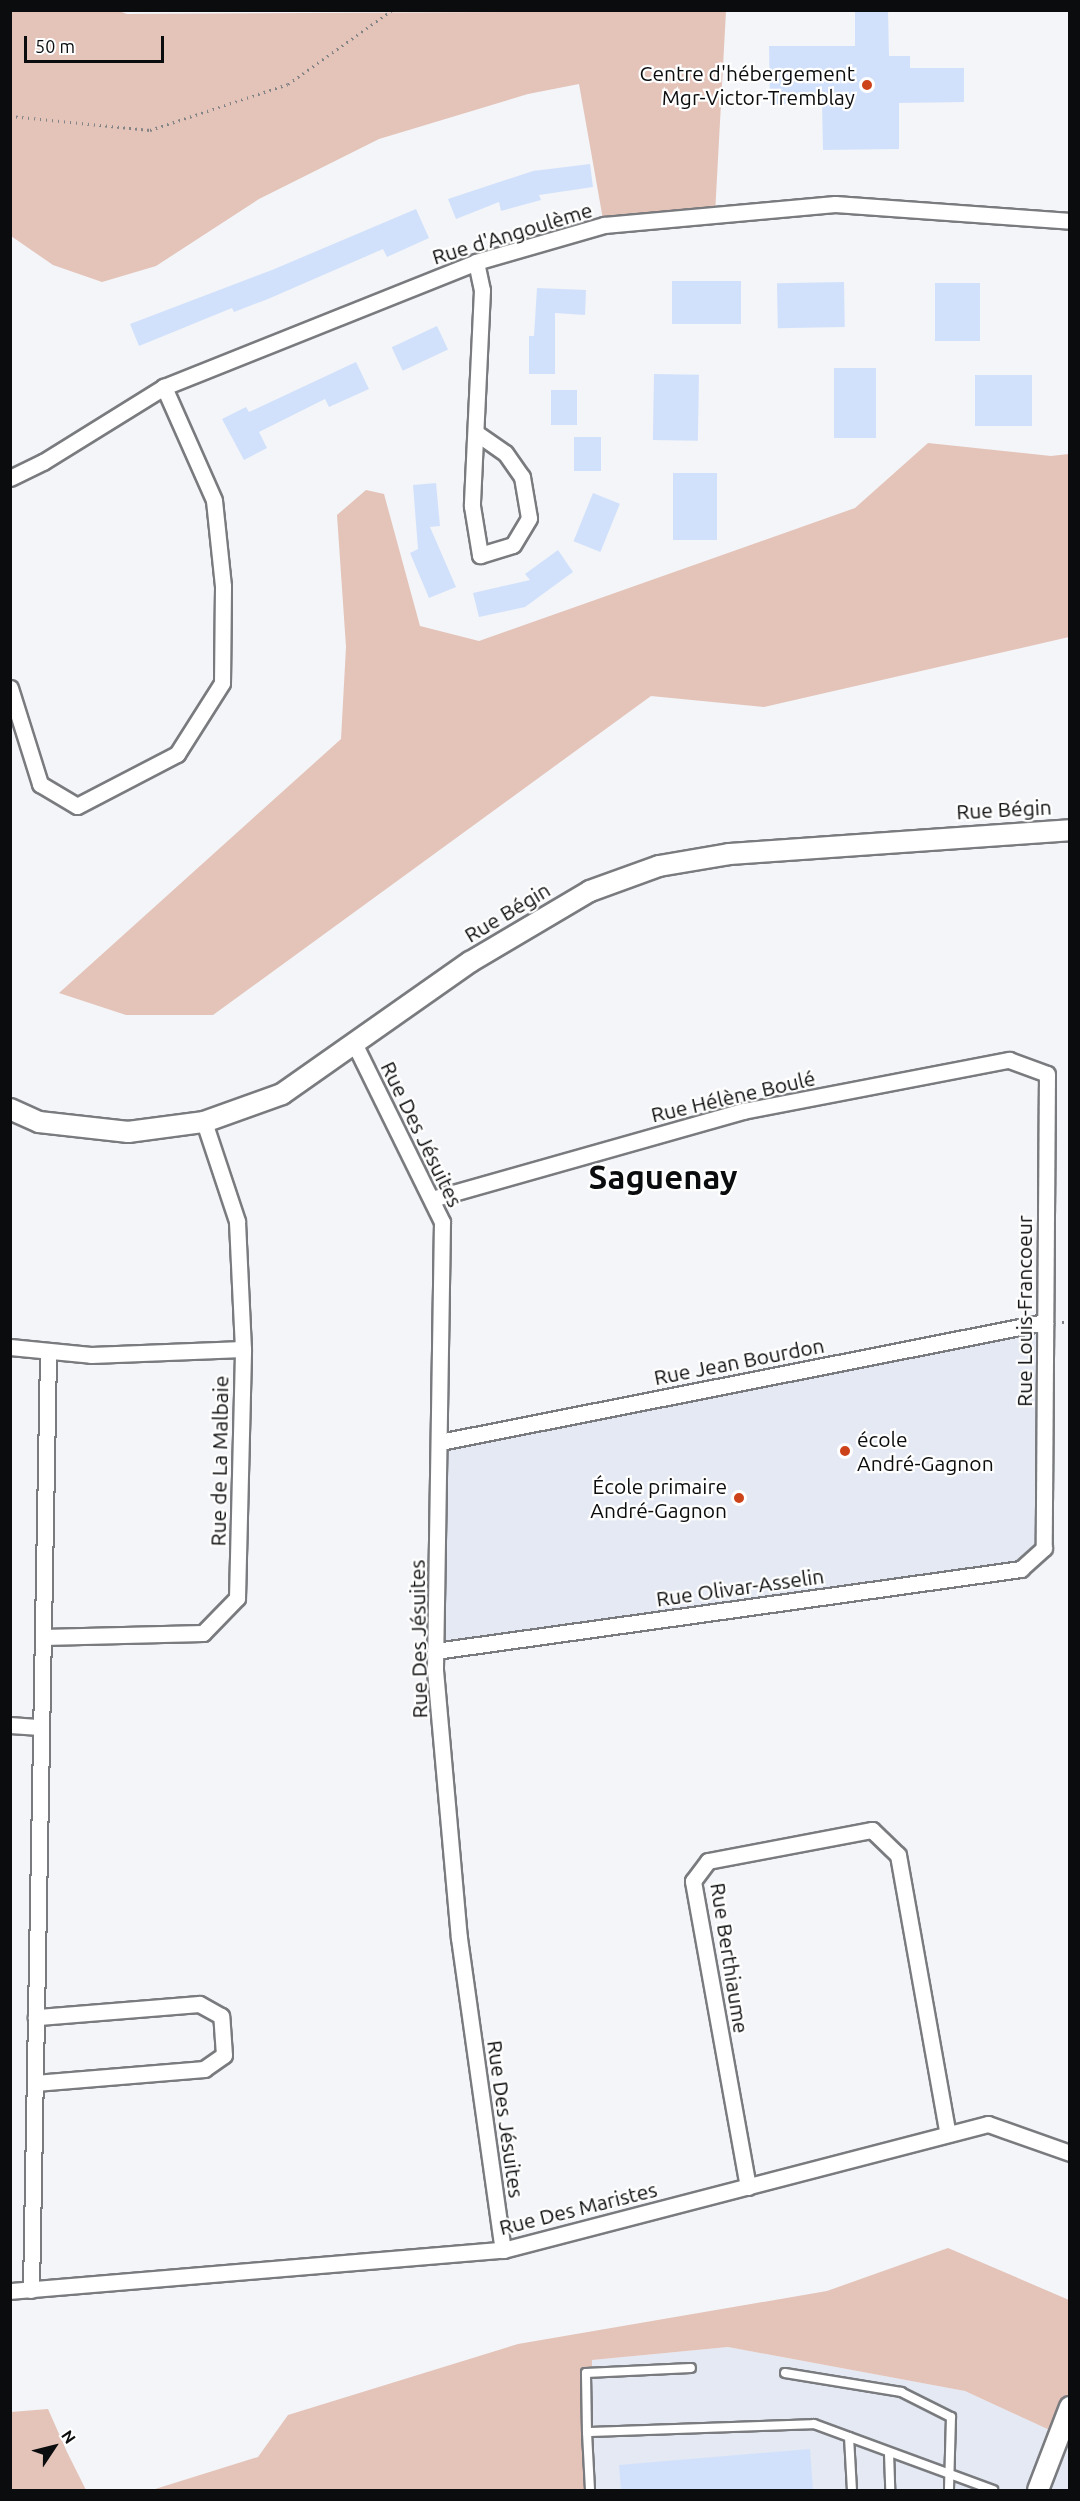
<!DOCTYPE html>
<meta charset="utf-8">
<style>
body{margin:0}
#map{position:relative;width:1080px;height:2501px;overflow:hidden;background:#f3f5f8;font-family:Ubuntu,sans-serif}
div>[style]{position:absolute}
.built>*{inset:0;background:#e4e9f3}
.green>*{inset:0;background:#e4c3b9}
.building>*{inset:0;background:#d2e1fb;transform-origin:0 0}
.path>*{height:3px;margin-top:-1.5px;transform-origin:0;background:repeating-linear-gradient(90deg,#838486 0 1.5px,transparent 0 6px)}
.roads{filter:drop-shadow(2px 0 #797b7e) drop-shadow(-2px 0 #797b7e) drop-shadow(0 2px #797b7e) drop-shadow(0 -2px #797b7e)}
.service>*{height:8px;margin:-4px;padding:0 4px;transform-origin:4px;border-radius:4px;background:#fff}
.minor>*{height:15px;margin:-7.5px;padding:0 7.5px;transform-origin:7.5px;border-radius:7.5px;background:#fff}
.tertiary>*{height:20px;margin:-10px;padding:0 10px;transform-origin:10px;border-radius:10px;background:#fff}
.dots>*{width:16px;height:16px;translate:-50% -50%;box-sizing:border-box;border:3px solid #fff;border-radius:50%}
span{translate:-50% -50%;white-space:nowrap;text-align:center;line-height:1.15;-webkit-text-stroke:4.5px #fff;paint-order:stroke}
.poi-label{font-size:21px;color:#0b0c0d}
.right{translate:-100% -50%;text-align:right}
.left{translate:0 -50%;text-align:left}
.street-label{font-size:21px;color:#0b0c0d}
.town-label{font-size:33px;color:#0b0c0d;font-weight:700}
.frame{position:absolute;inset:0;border:12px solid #0b0c0d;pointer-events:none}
.north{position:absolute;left:24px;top:2417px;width:60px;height:60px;-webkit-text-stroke:4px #fff;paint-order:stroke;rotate:55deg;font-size:16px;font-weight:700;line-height:24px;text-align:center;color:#0b0c0d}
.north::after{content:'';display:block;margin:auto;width:21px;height:27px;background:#0b0c0d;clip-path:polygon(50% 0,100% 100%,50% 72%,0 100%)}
.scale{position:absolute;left:24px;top:36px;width:140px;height:27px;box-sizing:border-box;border:3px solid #0b0c0d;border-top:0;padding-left:8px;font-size:18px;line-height:21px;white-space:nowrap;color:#0b0c0d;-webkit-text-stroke:4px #fff;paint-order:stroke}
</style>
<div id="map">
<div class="built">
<i style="clip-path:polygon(1048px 1318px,1039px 1554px,1015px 1563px,444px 1654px,433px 1562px,439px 1441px)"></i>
<i style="clip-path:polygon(728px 2347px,965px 2391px,1069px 2439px,1069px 2490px,591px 2490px,592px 2360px)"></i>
</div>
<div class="green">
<i style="clip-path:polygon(116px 10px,127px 14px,726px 11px,715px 214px,604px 225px,579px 84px,528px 94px,379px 139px,259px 199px,156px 266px,102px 282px,53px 265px,11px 236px,10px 11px)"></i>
<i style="clip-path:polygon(928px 443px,1051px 456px,1069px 454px,1069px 637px,764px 707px,651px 696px,213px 1015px,126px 1015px,59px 993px,341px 739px,346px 647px,337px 515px,366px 490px,384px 494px,420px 626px,479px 641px,855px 508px)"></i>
<i style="clip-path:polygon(948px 2248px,1069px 2300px,1069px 2439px,965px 2391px,728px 2347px,592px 2360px,591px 2490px,152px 2490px,258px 2457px,288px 2415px,518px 2344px,827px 2291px)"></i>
<i style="clip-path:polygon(48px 2409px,67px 2452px,86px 2490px,11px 2490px,11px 2412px)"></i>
</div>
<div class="building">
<i style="clip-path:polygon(855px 10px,888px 10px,889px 56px,910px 56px,910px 68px,964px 68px,964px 102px,899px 103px,899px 149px,823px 150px,822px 103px,770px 104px,769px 46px,855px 46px)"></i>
<i style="clip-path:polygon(590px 164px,593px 187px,539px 195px,541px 200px,501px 211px,499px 202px,456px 219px,448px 199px,533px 171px)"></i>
<i style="clip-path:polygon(416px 209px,429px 238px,387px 257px,383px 249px,268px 299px,234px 312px,232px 308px,139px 346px,130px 324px,272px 270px)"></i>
<i style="left:672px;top:281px;width:69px;height:43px"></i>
<i style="left:844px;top:282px;width:45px;height:67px;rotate:89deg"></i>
<i style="left:935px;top:283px;width:45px;height:58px"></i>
<i style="clip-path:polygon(537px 288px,586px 290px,585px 315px,555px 313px,555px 374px,529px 374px,529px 336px,534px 336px)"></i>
<i style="left:437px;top:326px;width:26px;height:50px;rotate:65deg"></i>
<i style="clip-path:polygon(356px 362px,369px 389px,329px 407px,325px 399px,259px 432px,267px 448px,244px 460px,222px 419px,246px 407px,249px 412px)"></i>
<i style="left:834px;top:368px;width:42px;height:70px"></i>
<i style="left:654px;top:374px;width:45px;height:66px;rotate:1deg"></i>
<i style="left:975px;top:375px;width:57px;height:51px"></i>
<i style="left:551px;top:390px;width:26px;height:35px"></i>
<i style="left:574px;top:437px;width:27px;height:34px"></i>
<i style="left:673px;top:473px;width:44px;height:67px"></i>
<i style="clip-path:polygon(436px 483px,440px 526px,430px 527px,456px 587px,429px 598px,410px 553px,418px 549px,413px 485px)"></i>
<i style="left:593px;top:493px;width:29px;height:52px;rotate:22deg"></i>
<i style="clip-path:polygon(558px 550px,573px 572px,525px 607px,479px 617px,473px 593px,530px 580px,525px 574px)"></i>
<i style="clip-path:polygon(810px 2449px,813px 2490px,621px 2490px,619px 2465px)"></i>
</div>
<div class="path">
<i style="left:10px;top:116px;width:141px;rotate:5.7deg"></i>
<i style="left:150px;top:130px;width:145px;rotate:-18.4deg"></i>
<i style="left:288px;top:84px;width:128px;rotate:-35.4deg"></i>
<i style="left:1062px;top:1322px;width:8px"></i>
</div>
<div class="roads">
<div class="service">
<i style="left:785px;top:2373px;width:118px;rotate:9.3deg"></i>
<i style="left:901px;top:2392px;width:56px;rotate:26.6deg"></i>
<i style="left:951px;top:2417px;width:73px;rotate:91.6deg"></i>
<i style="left:587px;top:2432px;width:59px;rotate:-91deg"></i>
<i style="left:586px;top:2373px;width:105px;rotate:-2.7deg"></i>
<i style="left:849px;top:2437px;width:53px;rotate:86.8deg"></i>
<i style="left:889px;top:2453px;width:37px;rotate:88deg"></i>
<i style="left:590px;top:2490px;width:58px;rotate:-93deg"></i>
<i style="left:587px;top:2432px;width:227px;rotate:-2deg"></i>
<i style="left:814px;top:2424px;width:191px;rotate:20.2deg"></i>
</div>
<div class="minor">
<i style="left:476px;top:262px;width:29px;rotate:78deg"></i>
<i style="left:482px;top:290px;width:216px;rotate:92.7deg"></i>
<i style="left:472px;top:506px;width:50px;rotate:80.7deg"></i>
<i style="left:480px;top:555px;width:34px;rotate:-17deg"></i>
<i style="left:513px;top:545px;width:31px;rotate:-59deg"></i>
<i style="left:529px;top:518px;width:42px;rotate:-99.7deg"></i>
<i style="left:522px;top:477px;width:29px;rotate:-125deg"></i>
<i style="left:505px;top:453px;width:33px;rotate:-145deg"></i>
<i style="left:10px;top:478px;width:37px;rotate:-26deg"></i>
<i style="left:43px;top:462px;width:142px;rotate:-31.8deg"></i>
<i style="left:164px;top:387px;width:336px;rotate:-21.8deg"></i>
<i style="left:476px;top:262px;width:133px;rotate:-16.1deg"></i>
<i style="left:604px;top:225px;width:232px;rotate:-5.2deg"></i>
<i style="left:835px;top:204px;width:236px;rotate:4.1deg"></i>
<i style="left:10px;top:688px;width:101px;rotate:72.6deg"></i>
<i style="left:40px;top:784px;width:43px;rotate:30.7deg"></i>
<i style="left:77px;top:806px;width:113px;rotate:-27.5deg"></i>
<i style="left:177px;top:754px;width:84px;rotate:-57.6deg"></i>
<i style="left:222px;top:683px;width:97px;rotate:-89.4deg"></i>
<i style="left:223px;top:586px;width:86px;rotate:-96deg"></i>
<i style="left:214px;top:500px;width:124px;rotate:-113.9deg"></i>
<i style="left:354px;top:1043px;width:199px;rotate:63.8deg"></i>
<i style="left:442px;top:1222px;width:448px;rotate:90.9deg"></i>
<i style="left:435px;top:1670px;width:269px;rotate:84.9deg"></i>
<i style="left:459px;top:1938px;width:315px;rotate:82deg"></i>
<i style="left:432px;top:1199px;width:323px;rotate:-15.8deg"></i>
<i style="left:743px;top:1111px;width:271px;rotate:-10.9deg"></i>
<i style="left:1009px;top:1060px;width:40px;rotate:20.2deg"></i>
<i style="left:1047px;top:1074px;width:474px;rotate:90.4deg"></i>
<i style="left:1044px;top:1548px;width:31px;rotate:138deg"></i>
<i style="left:1021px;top:1569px;width:592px;rotate:172.03deg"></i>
<i style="left:10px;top:1347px;width:81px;rotate:5.6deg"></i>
<i style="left:91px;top:1355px;width:152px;rotate:-2.3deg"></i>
<i style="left:440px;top:1442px;width:617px;rotate:-11.22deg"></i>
<i style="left:43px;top:1637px;width:160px;rotate:-1.4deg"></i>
<i style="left:203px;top:1633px;width:49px;rotate:-45.8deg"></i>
<i style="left:237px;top:1598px;width:249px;rotate:-88.6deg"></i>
<i style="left:243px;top:1349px;width:128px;rotate:-92.7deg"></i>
<i style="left:237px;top:1221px;width:104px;rotate:-108.4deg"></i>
<i style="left:10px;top:1725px;width:30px;rotate:4deg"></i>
<i style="left:35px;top:2083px;width:170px;rotate:-4.7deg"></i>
<i style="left:204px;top:2069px;width:24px;rotate:-35deg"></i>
<i style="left:224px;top:2055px;width:39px;rotate:-94deg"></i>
<i style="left:221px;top:2016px;width:25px;rotate:-151deg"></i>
<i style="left:199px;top:2004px;width:164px;rotate:175.4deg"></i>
<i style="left:748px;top:2187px;width:311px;rotate:-100.2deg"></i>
<i style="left:693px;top:1881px;width:25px;rotate:-53deg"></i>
<i style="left:708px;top:1861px;width:167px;rotate:-10.7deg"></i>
<i style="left:872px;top:1830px;width:36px;rotate:44deg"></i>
<i style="left:898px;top:1855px;width:280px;rotate:79.9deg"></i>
<i style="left:31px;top:2290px;width:939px;rotate:-88.96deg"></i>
<i style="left:10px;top:2291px;width:495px;rotate:-4.8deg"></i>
<i style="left:503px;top:2250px;width:501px;rotate:-14.56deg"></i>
<i style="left:988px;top:2124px;width:87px;rotate:19.5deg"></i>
</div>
<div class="tertiary">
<i style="left:10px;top:1109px;width:32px;rotate:24deg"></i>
<i style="left:39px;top:1122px;width:90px;rotate:6.4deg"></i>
<i style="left:128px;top:1132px;width:77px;rotate:-7.5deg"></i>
<i style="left:204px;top:1122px;width:83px;rotate:-19.7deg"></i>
<i style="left:282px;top:1094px;width:230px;rotate:-35.1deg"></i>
<i style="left:470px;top:962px;width:139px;rotate:-30.6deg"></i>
<i style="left:590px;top:891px;width:73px;rotate:-19.9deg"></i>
<i style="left:659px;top:866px;width:71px;rotate:-9.7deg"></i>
<i style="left:729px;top:854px;width:342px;rotate:-4deg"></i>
<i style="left:1038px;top:2490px;width:89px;rotate:-68.9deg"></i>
</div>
</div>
<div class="dots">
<i style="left:867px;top:85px;background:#cc4319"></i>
<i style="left:845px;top:1451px;background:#cc4319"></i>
<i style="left:739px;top:1498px;background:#cc4319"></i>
</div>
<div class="poi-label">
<span class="right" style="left:855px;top:85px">Centre d'hébergement<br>Mgr-Victor-Tremblay</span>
<span class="left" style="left:857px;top:1451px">école<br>André-Gagnon</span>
<span class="right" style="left:727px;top:1498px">École primaire<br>André-Gagnon</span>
</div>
<div class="street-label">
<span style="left:512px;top:233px;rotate:-17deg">Rue d'Angoulème</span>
<span style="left:1004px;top:809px;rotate:-3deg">Rue Bégin</span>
<span style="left:507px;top:912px;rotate:-31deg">Rue Bégin</span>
<span style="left:733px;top:1096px;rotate:-13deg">Rue Hélène Boulé</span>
<span style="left:422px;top:1134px;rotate:64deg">Rue Des Jésuites</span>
<span style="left:1024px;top:1311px;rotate:-90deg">Rue Louis-Francoeur</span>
<span style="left:739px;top:1361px;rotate:-11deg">Rue Jean Bourdon</span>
<span style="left:219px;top:1461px;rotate:-89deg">Rue de La Malbaie</span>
<span style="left:740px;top:1587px;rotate:-8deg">Rue Olivar-Asselin</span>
<span style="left:418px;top:1639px;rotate:-91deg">Rue Des Jésuites</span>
<span style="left:730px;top:1958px;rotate:81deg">Rue Berthiaume</span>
<span style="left:506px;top:2119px;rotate:82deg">Rue Des Jésuites</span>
<span style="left:578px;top:2208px;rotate:-14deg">Rue Des Maristes</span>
</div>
<div class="town-label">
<span style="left:663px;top:1177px">Saguenay</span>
</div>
<div class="frame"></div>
<div class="north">N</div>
<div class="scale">50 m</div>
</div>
